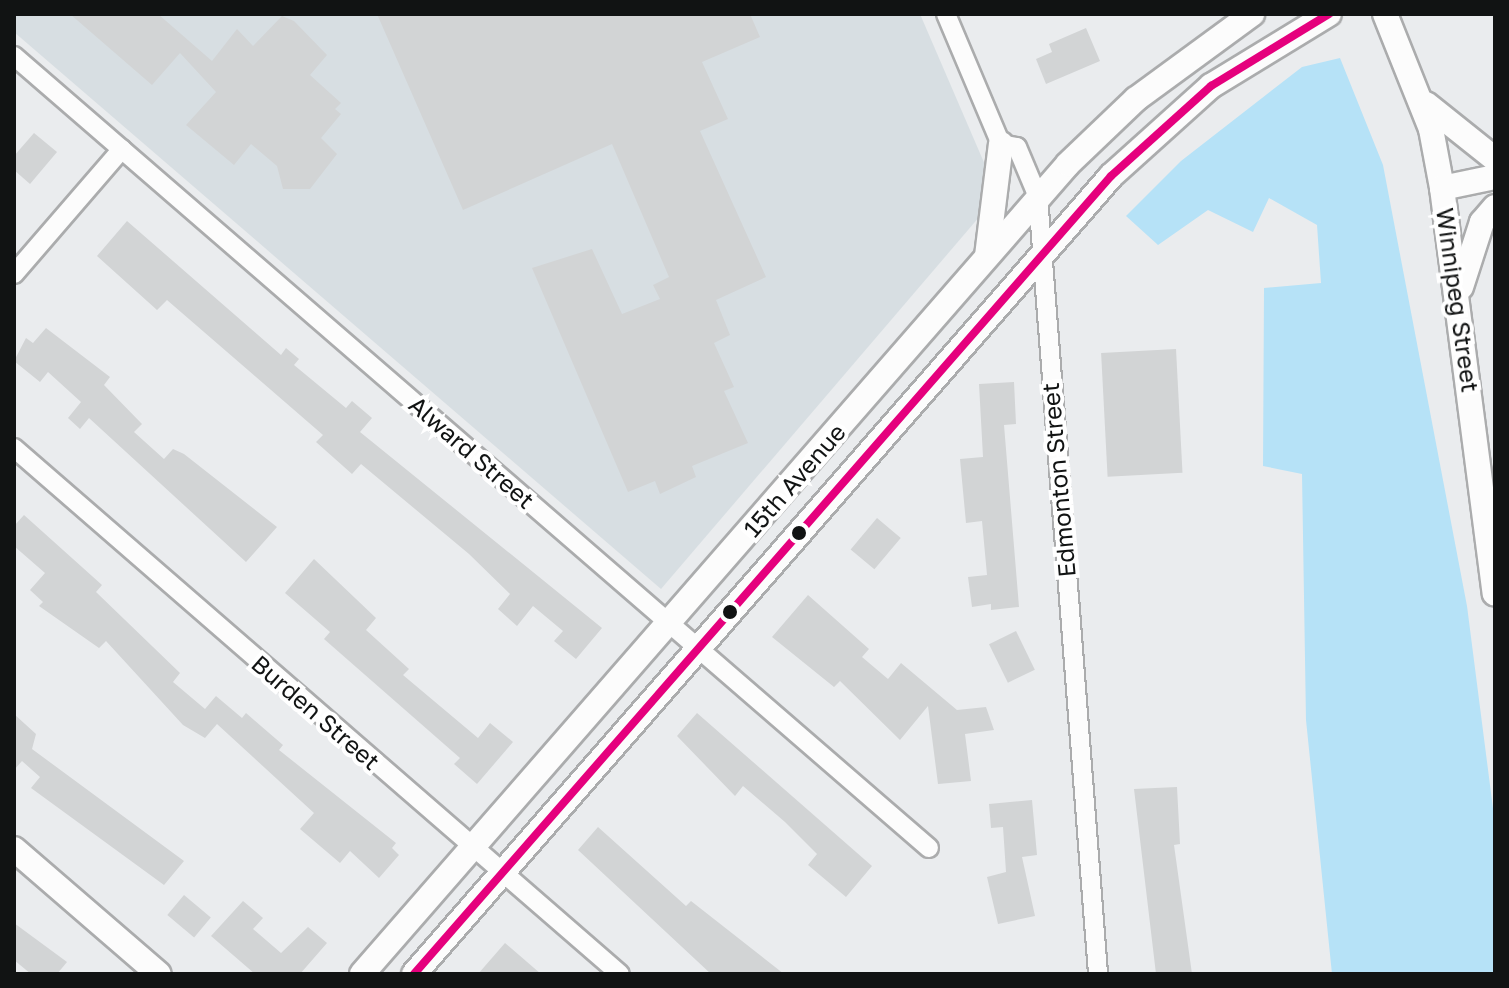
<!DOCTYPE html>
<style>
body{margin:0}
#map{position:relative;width:1509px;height:988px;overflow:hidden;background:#eaecee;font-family:"Golos Text",sans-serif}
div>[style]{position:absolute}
.built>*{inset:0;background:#d7dee2}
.green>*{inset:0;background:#b6e2f7}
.building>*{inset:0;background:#d2d4d5;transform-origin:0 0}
.roads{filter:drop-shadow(2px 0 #abacad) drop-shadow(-2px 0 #abacad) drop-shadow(0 2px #abacad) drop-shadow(0 -2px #abacad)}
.street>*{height:18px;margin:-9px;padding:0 9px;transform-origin:9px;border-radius:9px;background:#fcfcfc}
.secondary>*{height:24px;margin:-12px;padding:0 12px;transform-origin:12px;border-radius:12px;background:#fcfcfc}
.bus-1>*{height:8px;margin:-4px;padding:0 4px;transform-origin:4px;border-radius:4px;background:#e5007d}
.dots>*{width:22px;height:22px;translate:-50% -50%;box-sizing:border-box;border:4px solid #fff;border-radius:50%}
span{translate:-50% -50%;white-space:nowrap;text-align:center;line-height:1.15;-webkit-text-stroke:8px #fff;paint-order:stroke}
.street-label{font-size:24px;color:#111313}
.frame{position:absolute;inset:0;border:16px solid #111313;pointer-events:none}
</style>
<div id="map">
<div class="built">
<i style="clip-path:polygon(14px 14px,920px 14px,998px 195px,661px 589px,14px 32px)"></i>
</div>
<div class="green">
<i style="clip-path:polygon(1340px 58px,1383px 165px,1467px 606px,1495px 824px,1495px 974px,1332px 974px,1306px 720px,1302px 474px,1263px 466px,1264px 288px,1321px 283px,1317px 225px,1269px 198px,1253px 232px,1208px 210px,1158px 245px,1126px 216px,1181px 161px,1302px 67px)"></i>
</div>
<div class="building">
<i style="clip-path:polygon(70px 14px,158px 14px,212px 61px,237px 29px,253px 46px,282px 16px,294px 21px,327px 55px,310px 75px,341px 103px,335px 109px,341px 114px,321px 138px,337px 154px,310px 189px,283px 189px,277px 166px,251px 144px,234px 165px,186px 125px,216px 92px,180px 53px,152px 85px)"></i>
<i style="clip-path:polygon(377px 14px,750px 14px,760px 37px,702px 62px,728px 119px,700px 131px,766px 277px,716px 300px,730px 335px,714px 343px,734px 387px,724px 391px,748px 443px,692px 466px,696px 477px,660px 494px,655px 481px,628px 492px,532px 268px,592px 249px,622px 314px,660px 299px,653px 285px,669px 277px,612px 144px,463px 210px)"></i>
<i style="clip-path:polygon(1086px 28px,1100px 61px,1046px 84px,1036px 59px,1052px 52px,1049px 44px)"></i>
<i style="clip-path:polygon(34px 133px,57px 152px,30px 184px,14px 170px,14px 156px)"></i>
<i style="clip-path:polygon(127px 221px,281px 355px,286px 348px,299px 359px,294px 365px,346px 408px,352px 401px,372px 418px,360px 432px,602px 628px,576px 659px,554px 641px,563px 631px,533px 606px,517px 626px,498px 609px,510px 594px,469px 554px,361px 464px,352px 474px,316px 442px,323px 435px,167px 300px,157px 310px,97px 256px)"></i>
<i style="clip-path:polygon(46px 328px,110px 377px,104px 385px,142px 424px,134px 432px,164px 459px,173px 449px,184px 454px,277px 527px,246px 562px,89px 418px,80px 429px,68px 418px,81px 402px,48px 372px,40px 382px,14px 361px,26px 338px,33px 343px)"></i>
<i style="left:1176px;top:349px;width:124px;height:75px;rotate:87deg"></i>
<i style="clip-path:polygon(1014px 382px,1016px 424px,1004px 425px,1019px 607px,991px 610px,991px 604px,972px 607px,968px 577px,987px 575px,982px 521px,966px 523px,960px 459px,983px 457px,979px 384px)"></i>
<i style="clip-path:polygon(24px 515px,102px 585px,96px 592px,180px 673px,173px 682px,205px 709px,216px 696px,242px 718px,246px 713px,283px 745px,279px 750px,396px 843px,392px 848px,399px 855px,379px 878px,350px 851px,340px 863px,300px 829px,314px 813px,217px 724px,205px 738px,183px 725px,106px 641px,99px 648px,39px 606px,43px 602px,30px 590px,45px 573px,14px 546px,14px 526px)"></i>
<i style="left:877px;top:518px;width:31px;height:41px;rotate:40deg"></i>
<i style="clip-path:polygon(314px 559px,376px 618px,366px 630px,409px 669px,403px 675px,478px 738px,490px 723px,513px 742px,477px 784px,454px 764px,460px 758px,324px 639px,330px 632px,285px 593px)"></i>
<i style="clip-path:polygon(808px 595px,869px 649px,862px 657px,888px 679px,901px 663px,957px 710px,986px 707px,994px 730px,965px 734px,971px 781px,938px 784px,928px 706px,900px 740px,840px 681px,834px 687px,772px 637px)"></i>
<i style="left:1016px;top:631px;width:43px;height:30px;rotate:64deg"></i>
<i style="clip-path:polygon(697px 713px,872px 866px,846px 897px,808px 865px,817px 854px,785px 822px,743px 786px,735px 796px,677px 736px)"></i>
<i style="clip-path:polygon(14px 714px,36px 734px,32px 749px,184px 861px,164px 885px,31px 788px,40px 777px,22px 761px,14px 770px)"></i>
<i style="clip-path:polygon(1177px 787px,1180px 844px,1174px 845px,1192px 974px,1156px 974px,1134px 789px)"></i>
<i style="clip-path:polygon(1032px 800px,1037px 855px,1022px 857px,1035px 916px,998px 924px,987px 877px,1006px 872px,1003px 827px,991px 828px,989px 804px)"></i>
<i style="clip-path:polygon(598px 827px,686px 906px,691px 901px,784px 974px,711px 974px,578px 850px)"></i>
<i style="left:184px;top:895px;width:35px;height:26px;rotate:40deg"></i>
<i style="clip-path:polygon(243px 901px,263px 918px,253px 929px,281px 953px,308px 927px,327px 943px,300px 974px,255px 974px,211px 936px)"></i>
<i style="clip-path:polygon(14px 923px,67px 962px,57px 974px,31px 974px,14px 960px)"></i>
<i style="clip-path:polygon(505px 943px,541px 974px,478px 974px)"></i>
</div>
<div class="roads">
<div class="street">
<i style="left:946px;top:14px;width:141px;rotate:67.1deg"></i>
<i style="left:1001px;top:144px;width:16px;rotate:11deg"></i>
<i style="left:1017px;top:147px;width:54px;rotate:67.2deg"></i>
<i style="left:1038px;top:197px;width:779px;rotate:85.58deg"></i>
<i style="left:14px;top:56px;width:1210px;rotate:40.88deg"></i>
<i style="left:14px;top:274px;width:165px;rotate:-49.2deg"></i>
<i style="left:14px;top:448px;width:802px;rotate:40.96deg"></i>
</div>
<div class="secondary">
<i style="left:1385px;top:14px;width:124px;rotate:68.2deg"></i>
<i style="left:1431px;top:129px;width:60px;rotate:79.4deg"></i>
<i style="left:1442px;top:188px;width:409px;rotate:82.6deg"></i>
<i style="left:1426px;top:104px;width:88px;rotate:38.6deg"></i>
<i style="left:1442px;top:188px;width:54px;rotate:-11.7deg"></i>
<i style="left:987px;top:256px;width:113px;rotate:-82.9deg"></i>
<i style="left:1461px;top:287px;width:68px;rotate:-72.1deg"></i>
<i style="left:1482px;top:222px;width:20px;rotate:-49deg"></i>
<i style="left:14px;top:849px;width:191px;rotate:40.8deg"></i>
<i style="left:362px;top:974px;width:1074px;rotate:-48.92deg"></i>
<i style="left:1068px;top:164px;width:94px;rotate:-43.7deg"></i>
<i style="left:1136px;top:99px;width:144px;rotate:-36.2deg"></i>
<i style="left:414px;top:974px;width:1060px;rotate:-48.86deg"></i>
<i style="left:1111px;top:176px;width:135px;rotate:-42deg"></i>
<i style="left:1211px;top:86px;width:138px;rotate:-31.4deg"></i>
</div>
</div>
<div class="bus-1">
<i style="left:414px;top:974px;width:1060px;rotate:-48.86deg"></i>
<i style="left:1111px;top:176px;width:135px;rotate:-42deg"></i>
<i style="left:1211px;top:86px;width:138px;rotate:-31.4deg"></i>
</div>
<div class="dots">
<i style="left:799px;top:533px;background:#111313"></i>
<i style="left:730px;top:612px;background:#111313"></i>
</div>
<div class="street-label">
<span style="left:1458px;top:300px;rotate:82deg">Winnipeg Street</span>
<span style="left:472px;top:452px;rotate:41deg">Alward Street</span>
<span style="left:794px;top:480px;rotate:-49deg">15th Avenue</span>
<span style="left:1058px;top:480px;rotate:-95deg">Edmonton Street</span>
<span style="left:316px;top:712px;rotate:41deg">Burden Street</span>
</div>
<div class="frame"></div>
</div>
